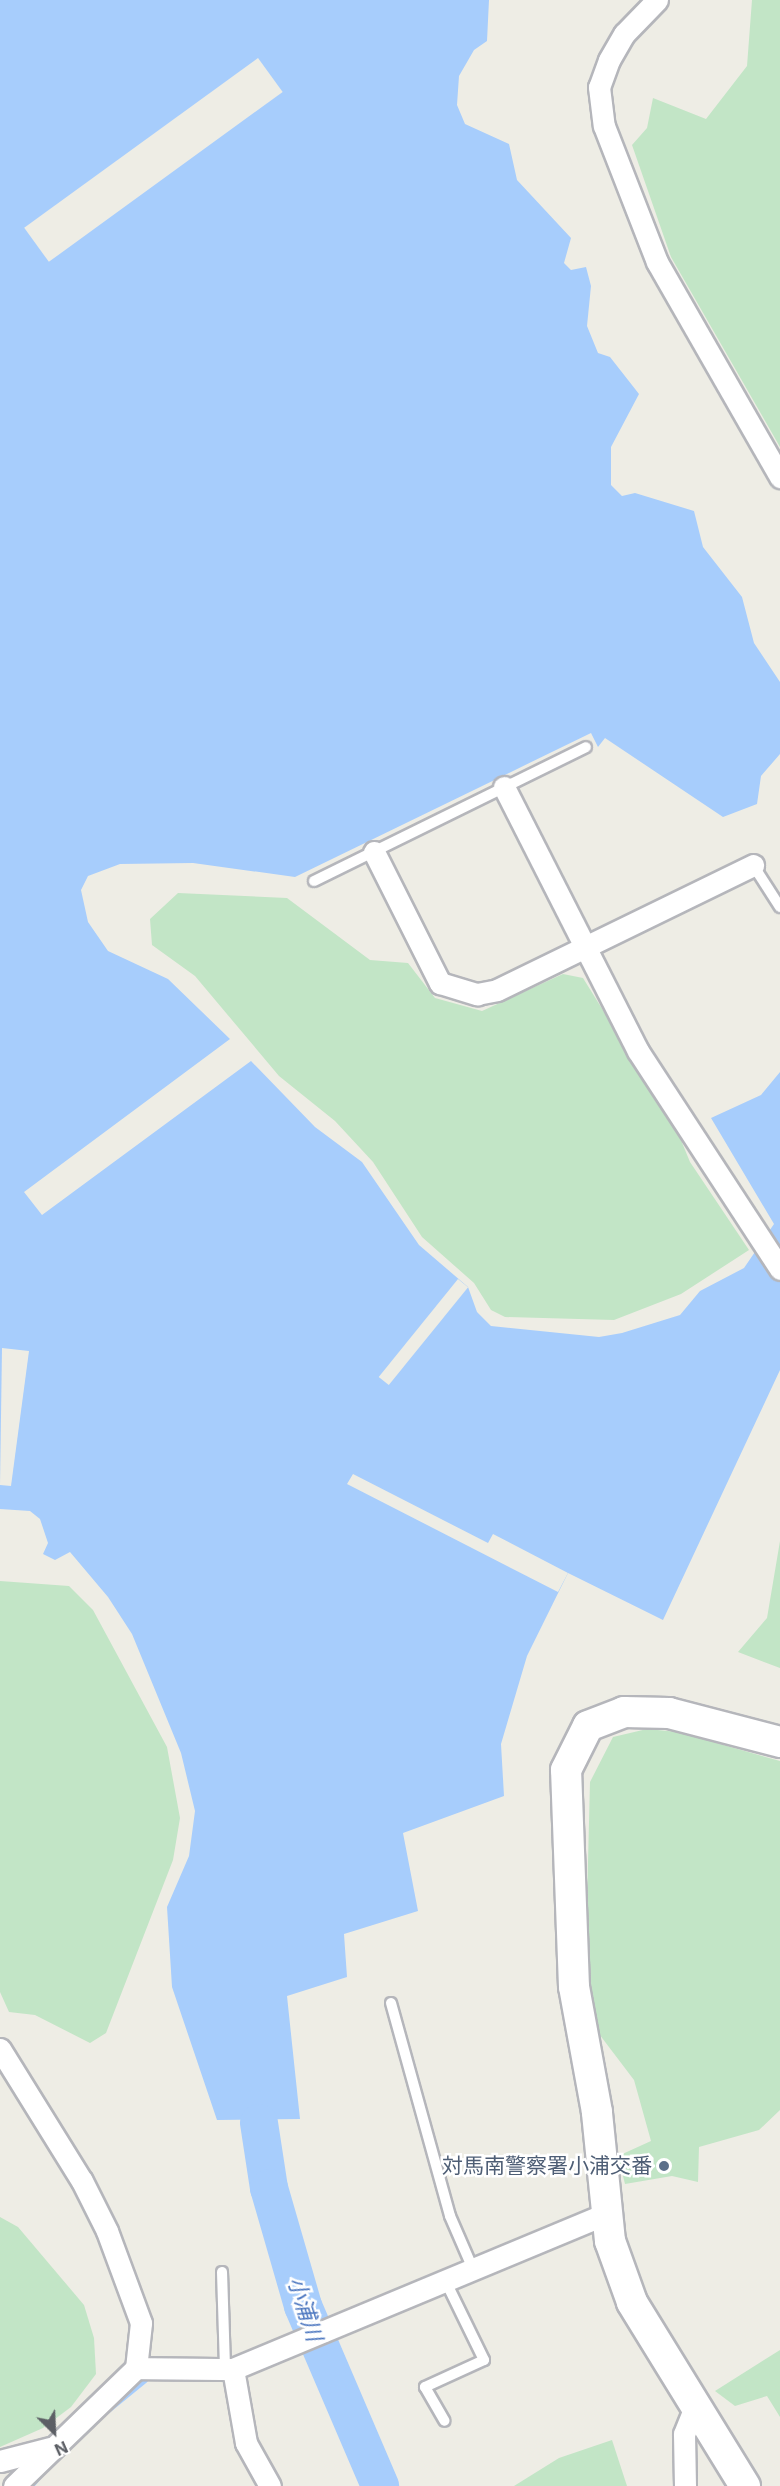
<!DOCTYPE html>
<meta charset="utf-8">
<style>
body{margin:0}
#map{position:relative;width:780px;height:2486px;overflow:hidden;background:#eeede5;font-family:Inter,"Noto Sans JP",sans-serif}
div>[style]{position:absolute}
.green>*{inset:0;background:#c2e5c6}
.water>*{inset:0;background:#a7cdfc}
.pier>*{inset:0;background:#eeede5;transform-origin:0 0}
.stream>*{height:6px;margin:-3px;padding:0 3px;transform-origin:3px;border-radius:3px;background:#a7cdfc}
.river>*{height:38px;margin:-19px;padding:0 19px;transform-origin:19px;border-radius:19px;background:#a7cdfc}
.roads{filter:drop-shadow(2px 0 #b5b6bb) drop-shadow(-2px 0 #b5b6bb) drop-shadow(0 2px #b5b6bb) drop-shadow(0 -2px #b5b6bb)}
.lane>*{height:10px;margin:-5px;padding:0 5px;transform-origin:5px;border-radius:5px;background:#fff}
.street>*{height:21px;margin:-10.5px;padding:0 10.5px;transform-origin:10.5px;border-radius:10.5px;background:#fff}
.secondary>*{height:30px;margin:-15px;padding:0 15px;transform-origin:15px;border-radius:15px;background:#fff}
.dots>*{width:16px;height:16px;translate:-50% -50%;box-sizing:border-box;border:3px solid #fff;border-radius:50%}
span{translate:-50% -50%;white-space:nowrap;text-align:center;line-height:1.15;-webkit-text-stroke:5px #fff;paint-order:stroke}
.service-label{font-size:21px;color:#4e5e75}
.right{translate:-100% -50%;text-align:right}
.water-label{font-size:22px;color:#4a75bf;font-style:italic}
.north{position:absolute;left:24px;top:2402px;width:60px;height:60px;-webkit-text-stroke:4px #fff;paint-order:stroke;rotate:156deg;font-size:16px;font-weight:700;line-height:24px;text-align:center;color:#5c5f65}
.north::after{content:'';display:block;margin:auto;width:21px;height:27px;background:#5c5f65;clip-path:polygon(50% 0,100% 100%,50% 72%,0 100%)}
</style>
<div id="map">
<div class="green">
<i style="clip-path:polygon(752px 0,780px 0,780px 447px,671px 257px,632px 145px,647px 128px,653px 98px,706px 119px,747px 66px)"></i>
<i style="clip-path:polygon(178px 893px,287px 898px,370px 960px,408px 963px,435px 998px,482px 1011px,563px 974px,583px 978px,676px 1128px,690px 1162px,749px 1250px,681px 1294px,614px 1320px,505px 1317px,491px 1310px,474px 1283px,422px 1237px,373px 1162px,335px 1121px,279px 1076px,195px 976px,152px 945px,150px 919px)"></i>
<i style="clip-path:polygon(780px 1541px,780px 1668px,738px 1652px,767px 1618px)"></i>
<i style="clip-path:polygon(0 1581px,69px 1586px,93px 1610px,167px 1747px,180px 1818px,173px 1860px,106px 2033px,90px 2043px,35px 2015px,9px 2012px,0 1992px)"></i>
<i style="clip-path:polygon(647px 1729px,678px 1732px,780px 1761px,780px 2110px,759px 2130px,699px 2147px,698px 2182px,672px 2176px,625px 2184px,618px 2156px,651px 2141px,634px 2080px,593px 2026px,587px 1902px,590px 1782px,613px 1737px)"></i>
<i style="clip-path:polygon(0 2217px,18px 2227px,84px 2305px,94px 2338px,96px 2374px,71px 2407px,43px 2428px,0 2447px)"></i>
<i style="clip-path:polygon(780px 2350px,780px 2417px,767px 2396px,735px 2406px,715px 2391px)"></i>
<i style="clip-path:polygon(612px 2440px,627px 2486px,514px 2486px,559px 2458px)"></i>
</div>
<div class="water">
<i style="clip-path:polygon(0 0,489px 0,487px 41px,474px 50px,459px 76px,457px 105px,465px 124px,509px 144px,517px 180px,571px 238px,564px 263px,571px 270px,586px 267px,591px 286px,587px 326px,598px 353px,610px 357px,639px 394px,611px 447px,611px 485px,622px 496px,635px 493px,694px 511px,703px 547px,742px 597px,754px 643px,780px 682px,780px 754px,761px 776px,757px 804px,723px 817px,605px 738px,598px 747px,591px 733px,295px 877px,193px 863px,120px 864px,88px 876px,81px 890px,88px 922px,108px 951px,168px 979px,230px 1039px,24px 1192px,42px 1215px,251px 1061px,315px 1127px,362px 1162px,419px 1245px,468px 1287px,477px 1312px,491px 1326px,599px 1337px,622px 1333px,680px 1315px,700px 1291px,744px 1268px,774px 1224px,711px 1118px,761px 1095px,780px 1072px,780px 1370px,663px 1620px,568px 1573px,527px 1656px,501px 1744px,504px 1796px,403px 1833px,418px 1911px,344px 1934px,347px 1977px,287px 1996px,300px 2119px,217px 2120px,172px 1987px,167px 1907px,189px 1856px,195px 1811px,181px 1753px,132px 1634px,108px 1597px,70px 1552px,55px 1560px,43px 1554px,48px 1543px,40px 1519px,30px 1511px,0 1509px)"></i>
</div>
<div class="pier">
<i style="left:258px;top:58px;width:42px;height:289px;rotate:54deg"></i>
<i style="left:458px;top:1279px;width:13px;height:126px;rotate:39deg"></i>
<i style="clip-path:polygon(2px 1348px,29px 1351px,11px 1486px,0 1485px)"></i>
<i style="clip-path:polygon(353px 1474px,488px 1543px,493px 1534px,568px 1573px,558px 1592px,347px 1484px)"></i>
</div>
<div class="stream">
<i style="left:101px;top:2416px;width:57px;rotate:-39.3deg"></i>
<i style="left:31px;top:2486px;width:23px;rotate:-50deg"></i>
</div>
<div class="river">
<i style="left:259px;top:2123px;width:66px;rotate:81.3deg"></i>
<i style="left:269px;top:2188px;width:123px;rotate:73.9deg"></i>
<i style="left:303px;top:2306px;width:196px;rotate:66.8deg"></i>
</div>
<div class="roads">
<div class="lane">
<i style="left:753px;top:865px;width:50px;rotate:57.3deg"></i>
<i style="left:314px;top:881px;width:303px;rotate:-26.2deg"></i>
<i style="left:391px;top:2003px;width:221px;rotate:74.5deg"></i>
<i style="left:450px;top:2216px;width:58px;rotate:66.5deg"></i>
<i style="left:222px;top:2272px;width:96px;rotate:88.2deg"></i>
<i style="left:445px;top:2280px;width:89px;rotate:64deg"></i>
<i style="left:484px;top:2360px;width:65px;rotate:155.4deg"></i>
<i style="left:425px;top:2387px;width:39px;rotate:60deg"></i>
</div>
<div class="street">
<i style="left:657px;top:0;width:47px;rotate:134.1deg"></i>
<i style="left:624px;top:34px;width:30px;rotate:120deg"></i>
<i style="left:609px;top:60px;width:29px;rotate:110deg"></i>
<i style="left:599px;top:87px;width:39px;rotate:83deg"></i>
<i style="left:604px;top:126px;width:146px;rotate:68.7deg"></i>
<i style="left:657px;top:262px;width:248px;rotate:60.2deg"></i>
<i style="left:504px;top:787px;width:296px;rotate:63.1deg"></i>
<i style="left:638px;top:1051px;width:260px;rotate:56.9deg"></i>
<i style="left:374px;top:852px;width:147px;rotate:63.3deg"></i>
<i style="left:440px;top:983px;width:39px;rotate:17deg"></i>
<i style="left:477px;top:994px;width:20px;rotate:-11deg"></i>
<i style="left:497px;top:990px;width:285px;rotate:-26deg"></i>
<i style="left:0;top:2049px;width:155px;rotate:58.2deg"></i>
<i style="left:82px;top:2181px;width:56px;rotate:63.4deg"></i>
<i style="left:107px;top:2231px;width:98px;rotate:69.7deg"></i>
<i style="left:141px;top:2323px;width:45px;rotate:96.3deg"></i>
<i style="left:233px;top:2369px;width:75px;rotate:80deg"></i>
<i style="left:246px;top:2443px;width:49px;rotate:60.8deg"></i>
<i style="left:0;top:2461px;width:52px;rotate:-14.6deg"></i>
<i style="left:14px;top:2486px;width:170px;rotate:-44deg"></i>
<i style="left:136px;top:2368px;width:97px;rotate:0.6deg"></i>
<i style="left:233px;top:2369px;width:404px;rotate:-22.6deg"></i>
<i style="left:685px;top:2486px;width:52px;rotate:-91.1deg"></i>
<i style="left:684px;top:2434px;width:31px;rotate:-68deg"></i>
</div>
<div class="secondary">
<i style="left:745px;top:2486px;width:216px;rotate:-121.6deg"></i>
<i style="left:632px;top:2302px;width:65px;rotate:-109.8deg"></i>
<i style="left:610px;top:2241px;width:130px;rotate:-95.8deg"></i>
<i style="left:597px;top:2112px;width:127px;rotate:-100.4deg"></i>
<i style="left:574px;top:1987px;width:217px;rotate:-92.1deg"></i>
<i style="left:566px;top:1770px;width:49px;rotate:-63.4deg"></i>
<i style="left:588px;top:1726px;width:39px;rotate:-21deg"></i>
<i style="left:624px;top:1712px;width:45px;rotate:1.3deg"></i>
<i style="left:669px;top:1713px;width:115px;rotate:14.6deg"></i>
</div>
</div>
<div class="dots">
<i style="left:664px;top:2166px;background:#5c6f8a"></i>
</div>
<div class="service-label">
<span class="right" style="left:652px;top:2166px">対馬南警察署小浦交番</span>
</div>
<div class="water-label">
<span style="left:305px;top:2309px;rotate:72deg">小浦川</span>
</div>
<div class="north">N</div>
</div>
